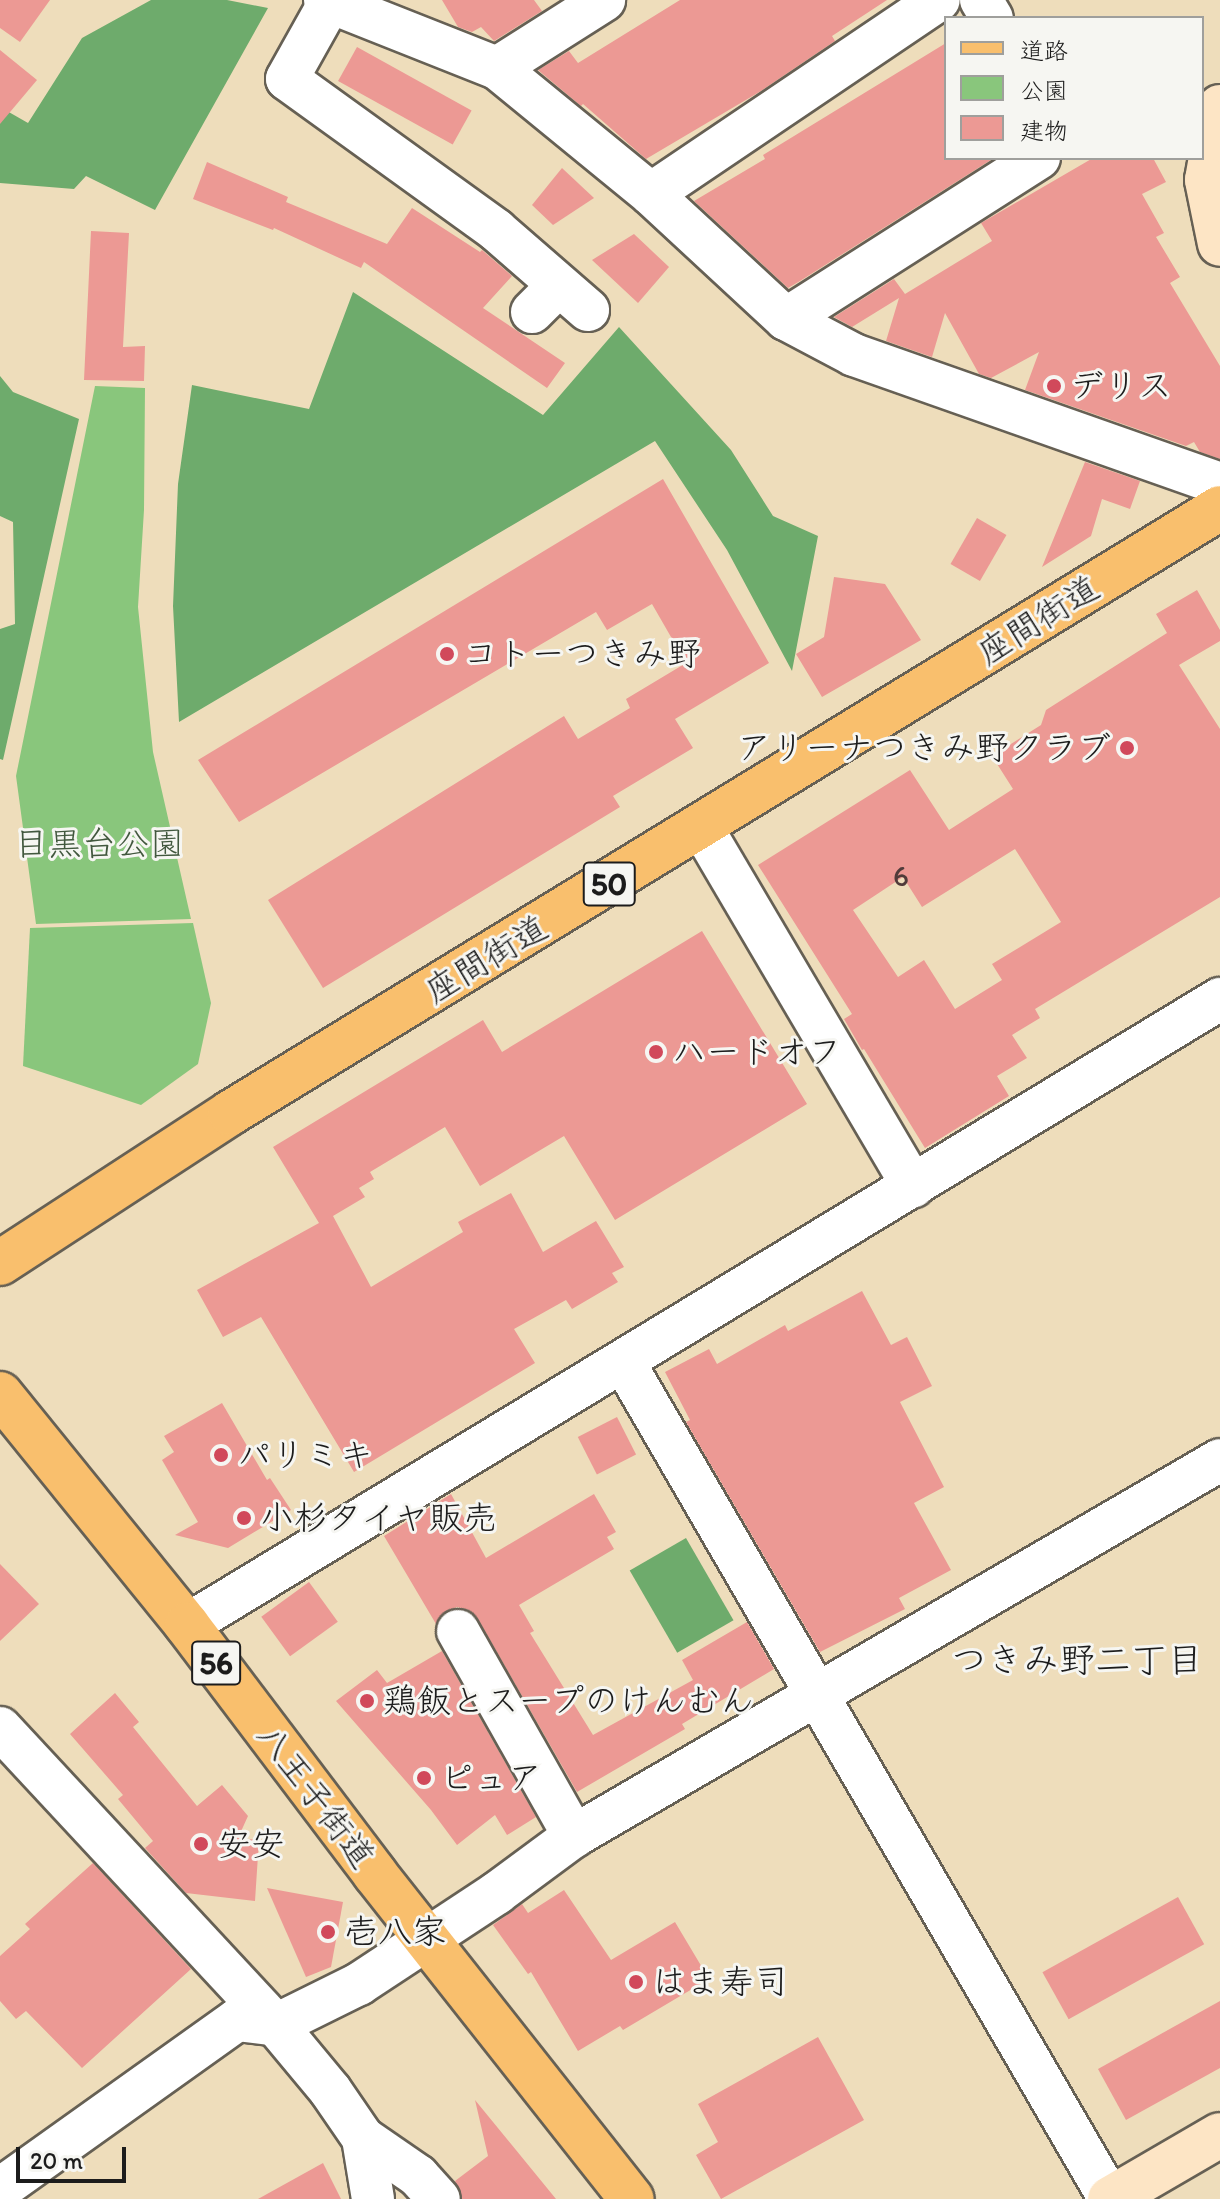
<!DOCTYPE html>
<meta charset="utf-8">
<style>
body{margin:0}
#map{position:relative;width:1220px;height:2199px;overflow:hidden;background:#edb;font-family:Itim,"Klee One",sans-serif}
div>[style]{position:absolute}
.green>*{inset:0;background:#89c67c}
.forest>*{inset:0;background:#6eab6c;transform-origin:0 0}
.building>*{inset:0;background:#ec9994;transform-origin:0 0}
.roads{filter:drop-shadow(2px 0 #666054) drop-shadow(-2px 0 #666054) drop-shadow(0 2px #666054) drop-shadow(0 -2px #666054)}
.street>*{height:42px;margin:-21px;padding:0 21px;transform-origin:21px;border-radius:21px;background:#fff}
.secondary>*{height:44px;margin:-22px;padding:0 22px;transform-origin:22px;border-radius:22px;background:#fde5c5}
.primary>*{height:44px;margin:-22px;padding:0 22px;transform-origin:22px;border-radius:22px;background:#f9bf6d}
.dots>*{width:22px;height:22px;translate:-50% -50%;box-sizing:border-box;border:4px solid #f6f6f2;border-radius:50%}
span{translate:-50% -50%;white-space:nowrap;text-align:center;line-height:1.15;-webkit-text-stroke:6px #f6f6f2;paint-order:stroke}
.number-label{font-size:30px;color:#503b3a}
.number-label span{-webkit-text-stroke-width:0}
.shield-label span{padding:2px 6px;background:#f6f6f2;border:2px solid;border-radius:6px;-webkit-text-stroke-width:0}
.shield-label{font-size:32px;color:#1c1c1c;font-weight:700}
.poi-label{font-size:34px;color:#1c1c1c}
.left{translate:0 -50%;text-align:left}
.right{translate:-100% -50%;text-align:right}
.street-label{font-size:34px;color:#1c1c1c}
.park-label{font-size:34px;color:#42583e}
.neighbourhood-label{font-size:36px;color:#1c1c1c}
.legend{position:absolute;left:944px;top:16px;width:260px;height:144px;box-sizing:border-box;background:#f6f6f2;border:2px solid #9f9f9c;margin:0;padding:10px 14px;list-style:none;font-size:24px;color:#1c1c1c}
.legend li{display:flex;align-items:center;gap:16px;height:40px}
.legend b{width:40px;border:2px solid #9f9f9c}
.scale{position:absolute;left:16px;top:2147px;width:110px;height:36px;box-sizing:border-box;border:4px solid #1c1c1c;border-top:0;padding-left:10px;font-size:24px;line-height:28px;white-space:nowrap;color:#1c1c1c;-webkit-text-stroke:6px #f6f6f2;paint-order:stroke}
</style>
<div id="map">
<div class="green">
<i style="clip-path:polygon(95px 386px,145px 388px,144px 510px,138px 607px,153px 752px,191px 919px,36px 924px,16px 776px)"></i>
<i style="clip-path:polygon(193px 923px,211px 1003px,198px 1064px,141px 1105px,23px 1066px,30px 928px)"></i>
</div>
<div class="forest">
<i style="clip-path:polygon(151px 0,227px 0,268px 8px,155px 210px,86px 176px,74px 189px,0 183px,0 107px,28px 123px,82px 38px)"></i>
<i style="clip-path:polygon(353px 292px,543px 415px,619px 327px,731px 450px,773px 516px,818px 536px,792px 671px,727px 550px,655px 441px,179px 722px,173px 606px,178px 484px,192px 385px,309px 409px)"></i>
<i style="clip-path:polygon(0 376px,13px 392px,79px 419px,3px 760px,0 759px,0 629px,15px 624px,13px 522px,0 516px)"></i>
<i style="left:686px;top:1538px;width:95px;height:65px;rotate:60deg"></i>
</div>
<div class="building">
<i style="clip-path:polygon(0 0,50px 0,20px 42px,0 28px)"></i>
<i style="clip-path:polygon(442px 0,534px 0,542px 11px,494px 41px,481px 27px,472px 32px,458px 27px)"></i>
<i style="clip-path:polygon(680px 0,887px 0,832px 36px,835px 41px,761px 91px,646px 159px,583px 104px,581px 106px,538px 70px,569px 51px,578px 63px)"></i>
<i style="clip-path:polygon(946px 43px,946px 158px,994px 158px,800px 281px,788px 288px,694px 201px,765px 159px,763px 155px)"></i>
<i style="left:357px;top:47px;width:131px;height:39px;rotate:29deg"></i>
<i style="clip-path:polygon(0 50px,37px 80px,0 124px)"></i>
<i style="clip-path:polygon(1093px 158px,1153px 158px,1166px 182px,1142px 194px,1164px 233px,1156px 237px,1180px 277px,1170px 283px,1220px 366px,1220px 459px,1200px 452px,1194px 442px,1186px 446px,1025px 390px,1039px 352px,991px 378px,979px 374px,945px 313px,932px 357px,886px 341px,899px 298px,852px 327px,834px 317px,894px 279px,905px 294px,992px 241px,981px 223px)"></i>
<i style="clip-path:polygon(207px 162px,288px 197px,286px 202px,387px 244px,412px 208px,480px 252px,482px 250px,512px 276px,483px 308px,565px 363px,547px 388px,364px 262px,361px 268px,274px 228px,273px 230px,193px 199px)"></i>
<i style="clip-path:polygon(562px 168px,594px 198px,553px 225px,532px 205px)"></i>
<i style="clip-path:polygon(91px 231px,129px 233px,123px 347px,145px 346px,144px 381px,84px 380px)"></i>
<i style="clip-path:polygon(634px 234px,669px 267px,638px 303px,592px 260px)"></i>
<i style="clip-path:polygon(1085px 462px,1140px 481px,1130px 509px,1102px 499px,1091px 536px,1042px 567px)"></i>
<i style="clip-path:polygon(663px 479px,769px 663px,675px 719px,693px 748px,613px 796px,620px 807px,323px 988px,268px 900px,564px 716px,578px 739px,630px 708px,626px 699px,686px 663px,652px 604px,607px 630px,596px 612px,239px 822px,198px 760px)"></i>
<i style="left:977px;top:518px;width:34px;height:53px;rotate:30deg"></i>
<i style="clip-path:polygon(834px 577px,885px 584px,921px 640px,822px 697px,796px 654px,824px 637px)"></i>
<i style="clip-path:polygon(evenodd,1197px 590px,1220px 630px,1220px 641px,1179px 665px,1220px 729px,1220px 897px,1035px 1009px,1040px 1018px,1012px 1035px,1027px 1058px,997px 1076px,1009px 1096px,925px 1148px,864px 1049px,862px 1050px,844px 1019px,852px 1014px,758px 865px,910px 770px,949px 830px,1013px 789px,992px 756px,1041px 725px,1046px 710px,1167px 633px,1156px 614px,1197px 590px,1015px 849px,1061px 922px,992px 964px,1002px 980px,955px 1009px,924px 960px,898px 977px,853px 910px,903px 877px,922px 907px,1015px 849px)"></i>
<i style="clip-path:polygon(702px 931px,807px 1104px,615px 1220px,564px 1136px,480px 1186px,445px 1127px,370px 1172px,374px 1179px,359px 1188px,365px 1197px,333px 1216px,371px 1287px,463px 1232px,458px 1222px,511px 1193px,543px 1252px,596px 1221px,624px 1267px,612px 1273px,618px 1282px,572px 1309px,566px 1300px,514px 1329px,535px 1363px,354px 1472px,261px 1317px,223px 1337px,197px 1290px,319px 1223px,273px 1147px,483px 1020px,502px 1052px)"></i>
<i style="clip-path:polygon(862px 1291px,891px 1345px,907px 1337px,932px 1386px,900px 1402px,944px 1487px,914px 1503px,951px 1570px,899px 1598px,905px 1609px,820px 1652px,686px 1422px,690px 1420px,665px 1372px,709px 1349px,717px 1364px,785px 1325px,788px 1331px)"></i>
<i style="clip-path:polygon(222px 1403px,267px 1480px,270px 1478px,291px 1510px,228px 1548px,175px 1535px,198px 1522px,162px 1460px,174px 1452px,164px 1436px)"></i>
<i style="left:617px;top:1417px;width:42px;height:44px;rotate:63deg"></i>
<i style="clip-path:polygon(451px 1494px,486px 1558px,594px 1494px,616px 1532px,607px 1537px,614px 1549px,519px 1605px,534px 1631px,530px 1633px,593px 1735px,693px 1680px,682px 1660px,747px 1622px,774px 1669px,682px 1724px,685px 1729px,577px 1792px,478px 1619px,469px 1610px,457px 1607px,446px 1611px,436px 1624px,384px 1536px)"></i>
<i style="clip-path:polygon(0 1564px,39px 1604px,0 1641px)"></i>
<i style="left:309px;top:1582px;width:49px;height:59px;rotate:54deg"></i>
<i style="clip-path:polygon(442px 1651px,536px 1817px,507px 1835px,495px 1815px,457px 1845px,431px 1810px,336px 1701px,377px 1670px,387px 1683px)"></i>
<i style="clip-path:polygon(115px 1693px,139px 1722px,133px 1727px,197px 1806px,222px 1785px,248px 1816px,238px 1838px,259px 1840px,255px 1901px,186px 1893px,145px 1848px,153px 1841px,118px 1799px,123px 1795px,70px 1734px)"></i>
<i style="clip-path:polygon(93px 1863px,191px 1969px,82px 2068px,26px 2011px,16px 2019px,0 2001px,0 1956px,30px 1929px,25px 1924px)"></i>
<i style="clip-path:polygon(267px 1888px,343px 1902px,331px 1967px,306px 1977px)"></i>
<i style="clip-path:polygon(564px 1890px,611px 1960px,675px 1922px,709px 1979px,623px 2030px,620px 2026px,578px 2051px,531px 1972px,528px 1974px,493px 1925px,522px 1904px,528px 1913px)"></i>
<i style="left:1178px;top:1897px;width:54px;height:155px;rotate:61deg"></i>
<i style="clip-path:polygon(1220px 2001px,1220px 2068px,1126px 2120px,1098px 2069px)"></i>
<i style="clip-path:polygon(818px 2037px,864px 2120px,721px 2199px,696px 2155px,718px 2142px,698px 2104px)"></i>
<i style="clip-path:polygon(475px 2100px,556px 2199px,462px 2199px,455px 2181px,488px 2156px)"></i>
<i style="clip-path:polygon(323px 2163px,341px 2199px,258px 2199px)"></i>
</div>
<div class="roads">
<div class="street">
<i style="left:325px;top:0;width:185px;rotate:21.6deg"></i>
<i style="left:497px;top:68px;width:199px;rotate:39.3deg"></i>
<i style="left:651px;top:194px;width:184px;rotate:42.8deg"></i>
<i style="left:786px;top:319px;width:77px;rotate:27.9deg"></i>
<i style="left:854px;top:355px;width:388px;rotate:19.4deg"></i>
<i style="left:981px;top:0;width:21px;rotate:59deg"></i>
<i style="left:330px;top:2px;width:88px;rotate:119.2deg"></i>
<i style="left:287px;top:79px;width:258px;rotate:35.8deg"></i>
<i style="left:496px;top:230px;width:122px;rotate:41deg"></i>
<i style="left:497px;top:68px;width:127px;rotate:-32.4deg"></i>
<i style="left:651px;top:194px;width:347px;rotate:-34deg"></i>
<i style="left:532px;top:312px;width:37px;rotate:-45deg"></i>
<i style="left:786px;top:319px;width:300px;rotate:-32.5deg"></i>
<i style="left:702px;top:828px;width:416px;rotate:59.5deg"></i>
<i style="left:623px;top:1361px;width:969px;rotate:59.84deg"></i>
<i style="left:187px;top:1625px;width:1208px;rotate:-31.22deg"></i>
<i style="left:458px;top:1631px;width:236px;rotate:60.5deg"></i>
<i style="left:0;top:1728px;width:405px;rotate:47.1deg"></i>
<i style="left:276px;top:2025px;width:85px;rotate:50.3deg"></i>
<i style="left:330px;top:2090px;width:58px;rotate:55.5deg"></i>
<i style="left:363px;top:2138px;width:67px;rotate:34.6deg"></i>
<i style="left:418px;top:2176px;width:31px;rotate:48deg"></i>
<i style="left:363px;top:2138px;width:62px;rotate:80.7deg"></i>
<i style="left:0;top:2189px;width:291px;rotate:-35.5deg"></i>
<i style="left:237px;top:2020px;width:39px;rotate:7deg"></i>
<i style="left:276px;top:2025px;width:93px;rotate:-26.3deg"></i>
<i style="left:359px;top:1984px;width:165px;rotate:-33.4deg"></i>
<i style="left:497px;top:1893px;width:96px;rotate:-36.5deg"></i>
<i style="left:574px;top:1836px;width:747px;rotate:-30.2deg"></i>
</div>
<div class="secondary">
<i style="left:1220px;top:107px;width:74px;rotate:100.1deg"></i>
<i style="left:1207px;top:180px;width:65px;rotate:78.5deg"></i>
<i style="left:1110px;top:2199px;width:127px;rotate:-30.2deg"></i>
</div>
<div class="primary">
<i style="left:0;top:1263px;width:275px;rotate:-33.1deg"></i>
<i style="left:230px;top:1113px;width:1160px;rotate:-31.43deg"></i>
<i style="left:0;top:1394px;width:297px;rotate:51deg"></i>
<i style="left:187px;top:1625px;width:312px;rotate:52.9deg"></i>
<i style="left:375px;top:1874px;width:414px;rotate:51.7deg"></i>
</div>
</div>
<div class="dots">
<i style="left:1054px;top:386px;background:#d1495b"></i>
<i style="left:447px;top:654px;background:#d1495b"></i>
<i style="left:1127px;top:748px;background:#d1495b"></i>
<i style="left:656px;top:1052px;background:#d1495b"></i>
<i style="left:221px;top:1455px;background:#d1495b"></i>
<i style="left:244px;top:1518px;background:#d1495b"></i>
<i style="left:367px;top:1701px;background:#d1495b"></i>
<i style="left:424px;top:1778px;background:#d1495b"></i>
<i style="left:201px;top:1844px;background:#d1495b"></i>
<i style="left:328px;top:1932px;background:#d1495b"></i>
<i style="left:636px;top:1982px;background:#d1495b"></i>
</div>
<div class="number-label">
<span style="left:901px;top:876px">6</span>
</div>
<div class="shield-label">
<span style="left:609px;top:884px">50</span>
<span style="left:216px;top:1663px">56</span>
</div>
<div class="poi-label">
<span class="left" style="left:1070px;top:386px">デリス</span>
<span class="left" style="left:463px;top:654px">コトーつきみ野</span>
<span class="right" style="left:1111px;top:748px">アリーナつきみ野クラブ</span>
<span class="left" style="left:672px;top:1052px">ハードオフ</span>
<span class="left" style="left:237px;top:1455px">パリミキ</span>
<span class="left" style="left:260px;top:1518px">小杉タイヤ販売</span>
<span class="left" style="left:383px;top:1701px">鶏飯とスープのけんむん</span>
<span class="left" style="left:440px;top:1778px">ピュア</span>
<span class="left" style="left:217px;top:1844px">安安</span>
<span class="left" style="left:344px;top:1932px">壱八家</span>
<span class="left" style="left:652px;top:1982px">はま寿司</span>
</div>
<div class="street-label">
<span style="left:1038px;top:620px;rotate:-32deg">座間街道</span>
<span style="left:486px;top:959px;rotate:-31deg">座間街道</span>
<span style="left:316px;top:1796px;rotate:53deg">八王子街道</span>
</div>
<div class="park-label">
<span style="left:99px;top:844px">目黒台公園</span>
</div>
<div class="neighbourhood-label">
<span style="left:1077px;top:1660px">つきみ野二丁目</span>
</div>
<ul class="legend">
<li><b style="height:10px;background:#f9bf6d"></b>道路</li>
<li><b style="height:22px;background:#89c67c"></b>公園</li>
<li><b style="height:22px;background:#ec9994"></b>建物</li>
</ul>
<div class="scale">20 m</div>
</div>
